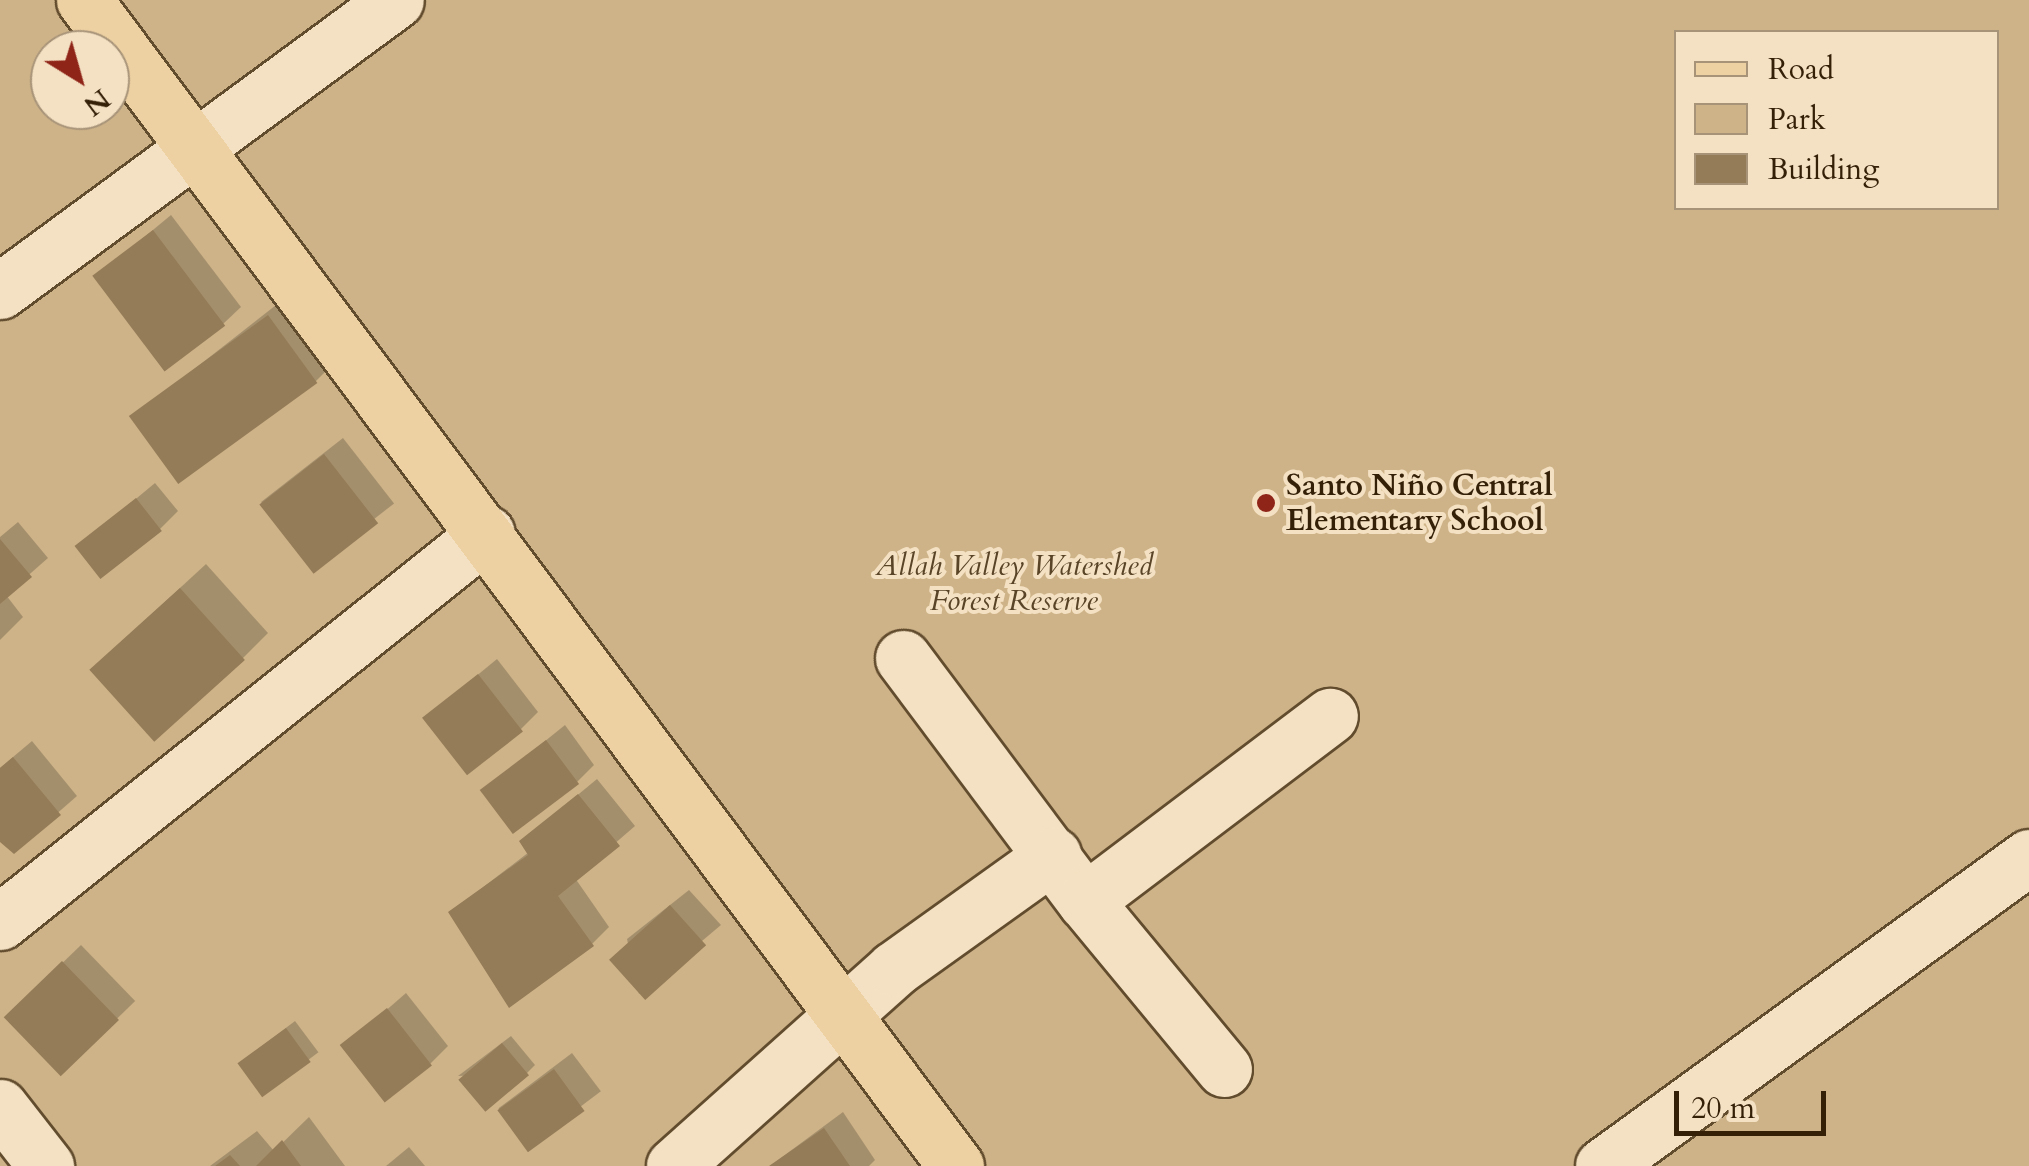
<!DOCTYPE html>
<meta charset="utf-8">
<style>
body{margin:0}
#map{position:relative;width:2029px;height:1166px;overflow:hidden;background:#eed1a2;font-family:Cardo,serif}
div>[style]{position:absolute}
.green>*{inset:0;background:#ceb388}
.shadow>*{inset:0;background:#0003;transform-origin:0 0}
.building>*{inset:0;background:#957c58;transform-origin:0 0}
.roads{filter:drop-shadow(2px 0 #624c2e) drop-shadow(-2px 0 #624c2e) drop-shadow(0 2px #624c2e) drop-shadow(0 -2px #624c2e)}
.minor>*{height:55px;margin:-27.5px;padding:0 27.5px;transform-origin:27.5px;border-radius:27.5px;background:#f4e1c3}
.major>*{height:55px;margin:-27.5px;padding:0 27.5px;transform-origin:27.5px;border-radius:27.5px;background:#eed1a2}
.dots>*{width:28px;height:28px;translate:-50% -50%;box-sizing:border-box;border:5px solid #f4e1c3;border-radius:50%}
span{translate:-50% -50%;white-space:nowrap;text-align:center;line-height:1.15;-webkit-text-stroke:8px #f4e1c3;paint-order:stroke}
.poi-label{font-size:30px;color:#341f07;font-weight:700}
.left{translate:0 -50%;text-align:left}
.park-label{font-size:30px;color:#5a4427;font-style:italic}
.legend{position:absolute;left:1674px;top:30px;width:325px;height:180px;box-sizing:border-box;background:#f4e1c3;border:2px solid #a79378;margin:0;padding:12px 18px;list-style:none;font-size:30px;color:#341f07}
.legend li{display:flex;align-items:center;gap:20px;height:50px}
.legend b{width:50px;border:2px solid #a79378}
.north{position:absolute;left:30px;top:30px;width:100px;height:100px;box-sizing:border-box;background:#f4e1c3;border:2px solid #a79378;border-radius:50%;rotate:143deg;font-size:28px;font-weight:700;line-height:40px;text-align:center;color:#341f07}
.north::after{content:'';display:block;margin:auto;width:35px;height:45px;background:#8f2418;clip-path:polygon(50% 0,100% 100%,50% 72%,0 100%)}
.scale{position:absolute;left:1674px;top:1091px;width:152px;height:45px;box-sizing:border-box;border:5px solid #341f07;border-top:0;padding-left:12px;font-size:30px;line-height:35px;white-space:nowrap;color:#341f07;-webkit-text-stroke:8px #f4e1c3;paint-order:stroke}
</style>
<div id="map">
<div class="green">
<i style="clip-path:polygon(evenodd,0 0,2029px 0,2029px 1166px,0 1166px,0 0,1676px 32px,1996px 32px,1996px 208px,1676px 208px,1676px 32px,0 0,50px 50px,110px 50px,110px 110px,50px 110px,50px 50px)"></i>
</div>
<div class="shadow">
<i style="clip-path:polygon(171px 215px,241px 307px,223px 324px,96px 277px)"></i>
<i style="clip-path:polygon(294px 291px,342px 355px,316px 381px,133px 417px)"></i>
<i style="left:343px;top:438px;width:83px;height:104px;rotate:52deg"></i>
<i style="clip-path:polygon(155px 483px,178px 511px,160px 529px,79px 546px)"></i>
<i style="clip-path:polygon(18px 522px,48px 558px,6px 595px,23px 617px,0 640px,0 537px)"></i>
<i style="clip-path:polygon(206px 564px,268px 633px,243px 658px,92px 669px)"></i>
<i style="clip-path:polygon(497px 659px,538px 712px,521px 729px,425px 718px)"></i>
<i style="clip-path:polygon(565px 725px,594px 765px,577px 782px,483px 791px)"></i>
<i style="clip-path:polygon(32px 741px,77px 796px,14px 851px,0 838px,0 768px)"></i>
<i style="clip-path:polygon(597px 779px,635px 826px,575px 878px,609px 927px,592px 944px,451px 912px,529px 852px,522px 841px)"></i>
<i style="clip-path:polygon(689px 890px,721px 925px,639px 994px,627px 939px)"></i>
<i style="left:81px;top:945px;width:78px;height:103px;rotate:46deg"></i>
<i style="clip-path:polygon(406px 993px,448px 1046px,430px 1064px,344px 1047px)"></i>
<i style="left:295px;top:1021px;width:39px;height:69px;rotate:53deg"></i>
<i style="clip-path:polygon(511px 1036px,535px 1065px,527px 1073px,458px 1076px)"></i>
<i style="left:572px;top:1053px;width:48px;height:92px;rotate:53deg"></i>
<i style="clip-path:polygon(843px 1112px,875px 1160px,869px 1166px,770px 1166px)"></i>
<i style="clip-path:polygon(309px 1117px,345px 1166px,210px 1166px,257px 1131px,274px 1151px)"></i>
<i style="clip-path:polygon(409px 1147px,425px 1166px,386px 1166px)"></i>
</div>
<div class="building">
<i style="left:153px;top:230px;width:120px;height:76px;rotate:53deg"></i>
<i style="left:268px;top:315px;width:84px;height:172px;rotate:54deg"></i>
<i style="left:324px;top:454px;width:88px;height:82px;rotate:52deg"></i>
<i style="left:136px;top:498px;width:42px;height:78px;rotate:52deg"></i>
<i style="clip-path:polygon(0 539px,32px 577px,0 604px)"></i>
<i style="left:180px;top:588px;width:97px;height:122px;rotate:48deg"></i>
<i style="left:478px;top:674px;width:73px;height:71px;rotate:52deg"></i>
<i style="left:546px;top:740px;width:55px;height:83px;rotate:53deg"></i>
<i style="clip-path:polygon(13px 757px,61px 815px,14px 854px,0 842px,0 768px)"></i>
<i style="clip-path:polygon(578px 794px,620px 846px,558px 896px,594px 946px,509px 1008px,448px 912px,528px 855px,519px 841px)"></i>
<i style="left:670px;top:905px;width:54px;height:82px;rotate:48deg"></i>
<i style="left:62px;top:961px;width:82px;height:81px;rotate:46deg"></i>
<i style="left:387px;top:1008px;width:73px;height:60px;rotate:52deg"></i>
<i style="left:286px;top:1028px;width:42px;height:60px;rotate:54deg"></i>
<i style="left:502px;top:1043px;width:42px;height:57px;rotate:50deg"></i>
<i style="left:554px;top:1069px;width:52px;height:70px;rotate:54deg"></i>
<i style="clip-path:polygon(824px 1128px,850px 1166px,769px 1166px)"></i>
<i style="clip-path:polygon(282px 1140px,301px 1166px,256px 1166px)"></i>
<i style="clip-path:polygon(230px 1155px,240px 1166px,215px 1166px)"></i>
</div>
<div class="roads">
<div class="minor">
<i style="left:0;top:291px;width:491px;rotate:-36.3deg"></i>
<i style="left:903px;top:658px;width:304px;rotate:53.2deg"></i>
<i style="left:1085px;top:901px;width:218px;rotate:50.4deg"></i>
<i style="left:1085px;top:901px;width:307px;rotate:-37.1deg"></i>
<i style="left:0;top:922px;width:623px;rotate:-38.62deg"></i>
<i style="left:0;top:1107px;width:75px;rotate:52.1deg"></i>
<i style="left:674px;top:1166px;width:295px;rotate:-41.8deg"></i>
<i style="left:894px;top:969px;width:196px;rotate:-35.6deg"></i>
<i style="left:1603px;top:1166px;width:526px;rotate:-35.96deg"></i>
</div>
<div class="major">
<i style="left:84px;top:0;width:1456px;rotate:53.21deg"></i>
</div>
</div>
<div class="dots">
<i style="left:1266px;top:503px;background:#8f2418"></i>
</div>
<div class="poi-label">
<span class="left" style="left:1286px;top:503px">Santo Niño Central<br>Elementary School</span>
</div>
<div class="park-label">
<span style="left:1014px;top:583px">Allah Valley Watershed<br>Forest Reserve</span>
</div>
<ul class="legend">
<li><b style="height:12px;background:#eed1a2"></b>Road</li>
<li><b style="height:28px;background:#ceb388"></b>Park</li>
<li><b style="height:28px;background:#957c58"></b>Building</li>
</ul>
<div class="north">N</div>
<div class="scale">20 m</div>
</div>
